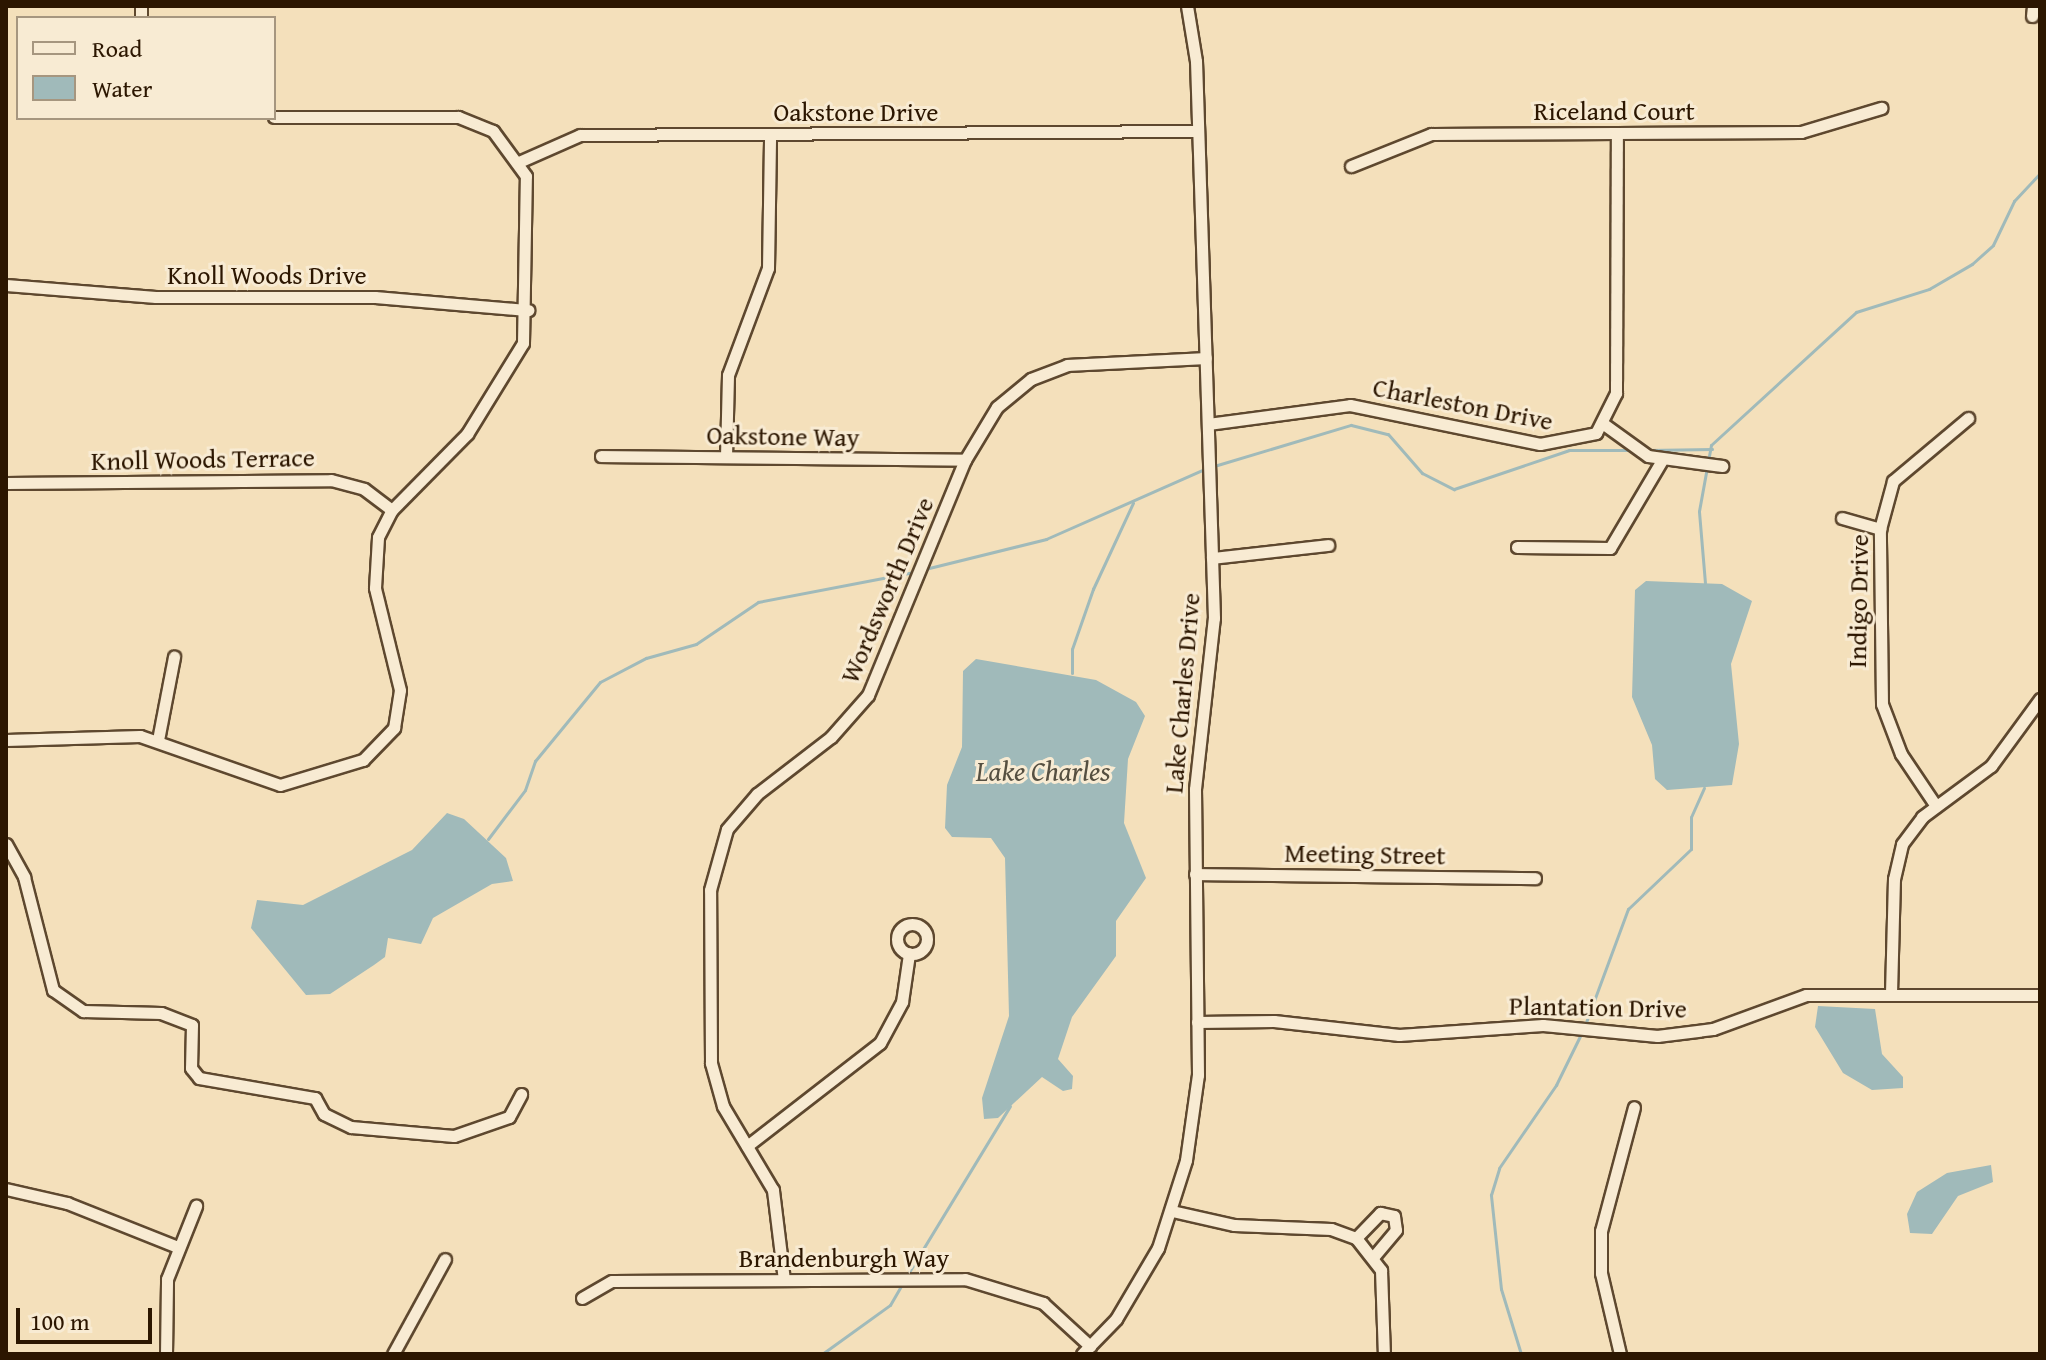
<!DOCTYPE html>
<style>
body{margin:0}
#map{position:relative;width:2046px;height:1360px;overflow:hidden;background:#f4e0bb;font-family:"Gentium Book Plus",serif}
div>[style]{position:absolute}
.water>*{inset:0;background:#a0baba}
.stream>*{height:3px;margin:-1.5px;padding:0 1.5px;transform-origin:1.5px;border-radius:1.5px;background:#a0baba}
.roads{filter:drop-shadow(2px 0 #5e482f) drop-shadow(-2px 0 #5e482f) drop-shadow(0 2px #5e482f) drop-shadow(0 -2px #5e482f)}
.minor>*{height:11px;margin:-5.5px;padding:0 5.5px;transform-origin:5.5px;border-radius:5.5px;background:#f8ebd3}
.minor>.ring{margin:-5.5px;padding:0;box-sizing:content-box;background:none;border:11px solid #f8ebd3;border-radius:50%}
span{translate:-50% -50%;white-space:nowrap;text-align:center;line-height:1.15;-webkit-text-stroke:6px #f8ebd3;paint-order:stroke}
.street-label{font-size:26px;color:#2c1600}
.water-label{font-size:28px;color:#554f41;font-style:italic}
.frame{position:absolute;inset:0;border:8px solid #2c1600;pointer-events:none}
.legend{position:absolute;left:16px;top:16px;width:260px;height:104px;box-sizing:border-box;background:#f8ebd3;border:2px solid #a6967f;margin:0;padding:10px 14px;list-style:none;font-size:24px;color:#2c1600}
.legend li{display:flex;align-items:center;gap:16px;height:40px}
.legend b{width:40px;border:2px solid #a6967f}
.scale{position:absolute;left:16px;top:1308px;width:136px;height:36px;box-sizing:border-box;border:4px solid #2c1600;border-top:0;padding-left:10px;font-size:24px;line-height:28px;white-space:nowrap;color:#2c1600;-webkit-text-stroke:6px #f8ebd3;paint-order:stroke}
</style>
<div id="map">
<div class="water">
<i style="clip-path:polygon(1646px 581px,1722px 584px,1752px 601px,1731px 664px,1739px 744px,1732px 785px,1667px 790px,1655px 779px,1652px 745px,1632px 697px,1635px 590px)"></i>
<i style="clip-path:polygon(976px 659px,1096px 680px,1136px 702px,1145px 716px,1128px 759px,1124px 823px,1146px 878px,1116px 921px,1116px 956px,1072px 1017px,1058px 1059px,1073px 1076px,1072px 1089px,1063px 1091px,1042px 1077px,998px 1118px,984px 1119px,982px 1098px,1009px 1016px,1005px 858px,991px 838px,952px 837px,945px 828px,947px 785px,962px 747px,963px 671px)"></i>
<i style="clip-path:polygon(447px 813px,464px 819px,506px 858px,513px 881px,492px 884px,433px 918px,421px 944px,388px 938px,385px 957px,374px 965px,330px 994px,306px 995px,251px 928px,257px 900px,303px 905px,412px 850px)"></i>
<i style="clip-path:polygon(1818px 1006px,1875px 1009px,1882px 1054px,1903px 1077px,1903px 1088px,1872px 1090px,1843px 1073px,1815px 1027px)"></i>
<i style="clip-path:polygon(1991px 1165px,1993px 1182px,1958px 1196px,1932px 1234px,1910px 1233px,1907px 1214px,1917px 1192px,1947px 1173px)"></i>
</div>
<div class="stream">
<i style="left:1648px;top:450px;width:64px;rotate:-0.9deg"></i>
<i style="left:1214px;top:466px;width:143px;rotate:-16.7deg"></i>
<i style="left:1351px;top:425px;width:38px;rotate:14deg"></i>
<i style="left:1388px;top:434px;width:52px;rotate:48.9deg"></i>
<i style="left:1422px;top:473px;width:36px;rotate:27deg"></i>
<i style="left:1454px;top:489px;width:121px;rotate:-18.7deg"></i>
<i style="left:1569px;top:450px;width:63px"></i>
<i style="left:925px;top:569px;width:125px;rotate:-13.9deg"></i>
<i style="left:1046px;top:539px;width:176px;rotate:-23.8deg"></i>
<i style="left:1705px;top:583px;width:72px;rotate:-94.8deg"></i>
<i style="left:1699px;top:511px;width:67px;rotate:-79.7deg"></i>
<i style="left:1711px;top:445px;width:197px;rotate:-42.5deg"></i>
<i style="left:1856px;top:312px;width:77px;rotate:-17.5deg"></i>
<i style="left:1929px;top:289px;width:50px;rotate:-30.2deg"></i>
<i style="left:1972px;top:264px;width:28px;rotate:-42deg"></i>
<i style="left:1993px;top:245px;width:49px;rotate:-64.5deg"></i>
<i style="left:2014px;top:201px;width:38px;rotate:-47deg"></i>
<i style="left:1072px;top:673px;width:24px;rotate:-90deg"></i>
<i style="left:1072px;top:649px;width:64px;rotate:-70.7deg"></i>
<i style="left:1093px;top:589px;width:95px;rotate:-65.1deg"></i>
<i style="left:488px;top:839px;width:61px;rotate:-52.9deg"></i>
<i style="left:525px;top:790px;width:31px;rotate:-71deg"></i>
<i style="left:535px;top:761px;width:102px;rotate:-50.6deg"></i>
<i style="left:600px;top:682px;width:52px;rotate:-27.6deg"></i>
<i style="left:646px;top:658px;width:52px;rotate:-15.6deg"></i>
<i style="left:696px;top:644px;width:75px;rotate:-34.1deg"></i>
<i style="left:758px;top:602px;width:159px;rotate:-10.9deg"></i>
<i style="left:1585px;top:1025px;width:124px;rotate:-69.7deg"></i>
<i style="left:1628px;top:909px;width:87px;rotate:-43.6deg"></i>
<i style="left:1691px;top:849px;width:32px;rotate:-90deg"></i>
<i style="left:1691px;top:817px;width:32px;rotate:-66deg"></i>
<i style="left:906px;top:1277px;width:200px;rotate:-58.7deg"></i>
<i style="left:822px;top:1354px;width:84px;rotate:-35.8deg"></i>
<i style="left:890px;top:1305px;width:24px;rotate:-60deg"></i>
<i style="left:1521px;top:1354px;width:68px;rotate:-107.1deg"></i>
<i style="left:1501px;top:1289px;width:95px;rotate:-96.1deg"></i>
<i style="left:1491px;top:1195px;width:28px;rotate:-73deg"></i>
<i style="left:1499px;top:1168px;width:101px;rotate:-55.5deg"></i>
<i style="left:1556px;top:1085px;width:59px;rotate:-63.9deg"></i>
</div>
<div class="roads">
<div class="minor">
<i style="left:141px;top:6px;width:12px;rotate:90deg"></i>
<i style="left:2032px;top:16px;width:10px;rotate:-84deg"></i>
<i style="left:521px;top:161px;width:64px;rotate:-23.8deg"></i>
<i style="left:580px;top:135px;width:618px;rotate:-0.37deg"></i>
<i style="left:1351px;top:166px;width:86px;rotate:-21.8deg"></i>
<i style="left:1431px;top:134px;width:370px;rotate:-0.3deg"></i>
<i style="left:1801px;top:132px;width:84px;rotate:-16.7deg"></i>
<i style="left:6px;top:285px;width:150px;rotate:4.6deg"></i>
<i style="left:156px;top:297px;width:219px"></i>
<i style="left:375px;top:297px;width:154px;rotate:4.9deg"></i>
<i style="left:1208px;top:424px;width:143px;rotate:-7.6deg"></i>
<i style="left:1350px;top:405px;width:194px;rotate:11.6deg"></i>
<i style="left:1540px;top:444px;width:57px;rotate:-11.1deg"></i>
<i style="left:1596px;top:433px;width:45px;rotate:-63.4deg"></i>
<i style="left:1616px;top:393px;width:259px;rotate:-89.8deg"></i>
<i style="left:1605px;top:425px;width:53px;rotate:35.8deg"></i>
<i style="left:1648px;top:456px;width:75px;rotate:7.7deg"></i>
<i style="left:601px;top:456px;width:364px;rotate:0.6deg"></i>
<i style="left:726px;top:457px;width:82px;rotate:-88.6deg"></i>
<i style="left:728px;top:375px;width:114px;rotate:-69.5deg"></i>
<i style="left:768px;top:268px;width:134px;rotate:-89.1deg"></i>
<i style="left:6px;top:483px;width:325px;rotate:-0.5deg"></i>
<i style="left:331px;top:480px;width:34px;rotate:15deg"></i>
<i style="left:364px;top:489px;width:35px;rotate:37deg"></i>
<i style="left:1842px;top:518px;width:40px;rotate:16deg"></i>
<i style="left:1517px;top:547px;width:93px;rotate:0.6deg"></i>
<i style="left:1610px;top:548px;width:102px;rotate:-59.4deg"></i>
<i style="left:1212px;top:558px;width:117px;rotate:-6.4deg"></i>
<i style="left:6px;top:740px;width:134px;rotate:-1.7deg"></i>
<i style="left:140px;top:736px;width:148px;rotate:19.3deg"></i>
<i style="left:280px;top:785px;width:87px;rotate:-16.8deg"></i>
<i style="left:363px;top:760px;width:45px;rotate:-45.9deg"></i>
<i style="left:394px;top:728px;width:38px;rotate:-81deg"></i>
<i style="left:400px;top:690px;width:105px;rotate:-103.8deg"></i>
<i style="left:375px;top:588px;width:51px;rotate:-86.6deg"></i>
<i style="left:378px;top:537px;width:30px;rotate:-63deg"></i>
<i style="left:392px;top:510px;width:107px;rotate:-45.4deg"></i>
<i style="left:467px;top:434px;width:107px;rotate:-58.4deg"></i>
<i style="left:523px;top:343px;width:167px;rotate:-89deg"></i>
<i style="left:526px;top:176px;width:56px;rotate:-126.3deg"></i>
<i style="left:493px;top:131px;width:38px;rotate:-158deg"></i>
<i style="left:458px;top:117px;width:184px;rotate:180deg"></i>
<i style="left:158px;top:740px;width:85px;rotate:-79.1deg"></i>
<i style="left:1936px;top:806px;width:63px;rotate:-123.9deg"></i>
<i style="left:1901px;top:754px;width:53px;rotate:-110.8deg"></i>
<i style="left:1882px;top:704px;width:175px;rotate:-90.7deg"></i>
<i style="left:1880px;top:529px;width:50px;rotate:-74.8deg"></i>
<i style="left:1893px;top:481px;width:98px;rotate:-40deg"></i>
<i style="left:6px;top:844px;width:38px;rotate:61deg"></i>
<i style="left:24px;top:877px;width:117px;rotate:75.6deg"></i>
<i style="left:53px;top:990px;width:37px;rotate:35deg"></i>
<i style="left:83px;top:1011px;width:78px;rotate:1.5deg"></i>
<i style="left:161px;top:1013px;width:33px;rotate:21deg"></i>
<i style="left:192px;top:1025px;width:43px;rotate:91.3deg"></i>
<i style="left:191px;top:1068px;width:13px;rotate:51deg"></i>
<i style="left:199px;top:1078px;width:118px;rotate:9.8deg"></i>
<i style="left:315px;top:1098px;width:18px;rotate:61deg"></i>
<i style="left:324px;top:1114px;width:30px;rotate:26deg"></i>
<i style="left:351px;top:1127px;width:103px;rotate:5deg"></i>
<i style="left:454px;top:1136px;width:58px;rotate:-19.1deg"></i>
<i style="left:509px;top:1117px;width:26px;rotate:-62deg"></i>
<i style="left:1195px;top:874px;width:340px;rotate:0.7deg"></i>
<i class="ring" style="left:897px;top:924px;width:19px;height:19px"></i>
<i style="left:1891px;top:993px;width:114px;rotate:-88.5deg"></i>
<i style="left:1894px;top:879px;width:36px;rotate:-77deg"></i>
<i style="left:1902px;top:844px;width:34px;rotate:-53deg"></i>
<i style="left:1922px;top:817px;width:86px;rotate:-36.5deg"></i>
<i style="left:1991px;top:766px;width:83px;rotate:-53.8deg"></i>
<i style="left:1197px;top:1022px;width:77px;rotate:-0.7deg"></i>
<i style="left:1274px;top:1021px;width:126px;rotate:6.4deg"></i>
<i style="left:1399px;top:1035px;width:144px;rotate:-4deg"></i>
<i style="left:1543px;top:1025px;width:115px;rotate:5.5deg"></i>
<i style="left:1657px;top:1036px;width:56px;rotate:-7.1deg"></i>
<i style="left:1713px;top:1029px;width:99px;rotate:-20.1deg"></i>
<i style="left:1806px;top:995px;width:234px"></i>
<i style="left:747px;top:1146px;width:168px;rotate:-37.8deg"></i>
<i style="left:880px;top:1043px;width:47px;rotate:-61.8deg"></i>
<i style="left:902px;top:1002px;width:49px;rotate:-81.7deg"></i>
<i style="left:6px;top:1189px;width:63px;rotate:12.9deg"></i>
<i style="left:67px;top:1203px;width:116px;rotate:21.7deg"></i>
<i style="left:1172px;top:1211px;width:64px;rotate:12.7deg"></i>
<i style="left:1234px;top:1225px;width:97px;rotate:2.4deg"></i>
<i style="left:1331px;top:1229px;width:27px;rotate:20deg"></i>
<i style="left:1356px;top:1238px;width:41px;rotate:52deg"></i>
<i style="left:1381px;top:1270px;width:84px;rotate:88deg"></i>
<i style="left:1356px;top:1238px;width:35px;rotate:-46deg"></i>
<i style="left:1380px;top:1213px;width:14px;rotate:12deg"></i>
<i style="left:1394px;top:1216px;width:14px;rotate:82deg"></i>
<i style="left:1396px;top:1230px;width:34px;rotate:130deg"></i>
<i style="left:784px;top:1280px;width:91px;rotate:-97deg"></i>
<i style="left:773px;top:1190px;width:98px;rotate:-120.8deg"></i>
<i style="left:723px;top:1106px;width:45px;rotate:-105.6deg"></i>
<i style="left:711px;top:1063px;width:173px;rotate:-90.3deg"></i>
<i style="left:710px;top:890px;width:63px;rotate:-74.4deg"></i>
<i style="left:727px;top:829px;width:46px;rotate:-49.4deg"></i>
<i style="left:757px;top:794px;width:93px;rotate:-37.6deg"></i>
<i style="left:831px;top:737px;width:56px;rotate:-48.6deg"></i>
<i style="left:868px;top:695px;width:254px;rotate:-67.6deg"></i>
<i style="left:965px;top:460px;width:62px;rotate:-58.9deg"></i>
<i style="left:997px;top:407px;width:44px;rotate:-39.5deg"></i>
<i style="left:1031px;top:379px;width:39px;rotate:-21deg"></i>
<i style="left:1067px;top:365px;width:139px;rotate:-2.9deg"></i>
<i style="left:582px;top:1298px;width:34px;rotate:-30deg"></i>
<i style="left:612px;top:1281px;width:353px;rotate:-0.3deg"></i>
<i style="left:965px;top:1279px;width:82px;rotate:17.1deg"></i>
<i style="left:1043px;top:1303px;width:64px;rotate:42.5deg"></i>
<i style="left:166px;top:1354px;width:75px;rotate:-89.2deg"></i>
<i style="left:167px;top:1279px;width:79px;rotate:-68.3deg"></i>
<i style="left:393px;top:1354px;width:108px;rotate:-61.3deg"></i>
<i style="left:1082px;top:1354px;width:49px;rotate:-45.8deg"></i>
<i style="left:1116px;top:1319px;width:82px;rotate:-59.4deg"></i>
<i style="left:1158px;top:1248px;width:92px;rotate:-72.3deg"></i>
<i style="left:1186px;top:1160px;width:86px;rotate:-82deg"></i>
<i style="left:1198px;top:1075px;width:286px;rotate:-90.6deg"></i>
<i style="left:1195px;top:789px;width:172px;rotate:-83.7deg"></i>
<i style="left:1214px;top:618px;width:557px;rotate:-91.85deg"></i>
<i style="left:1196px;top:61px;width:56px;rotate:-99.3deg"></i>
<i style="left:1620px;top:1354px;width:83px;rotate:-103.2deg"></i>
<i style="left:1601px;top:1273px;width:42px;rotate:-90deg"></i>
<i style="left:1601px;top:1231px;width:128px;rotate:-75.1deg"></i>
</div>
</div>
<div class="street-label">
<span style="left:1614px;top:111px">Riceland Court</span>
<span style="left:856px;top:112px">Oakstone Drive</span>
<span style="left:267px;top:275px">Knoll Woods Drive</span>
<span style="left:1463px;top:404px;rotate:11deg">Charleston Drive</span>
<span style="left:783px;top:436px;rotate:1deg">Oakstone Way</span>
<span style="left:203px;top:459px;rotate:-1deg">Knoll Woods Terrace</span>
<span style="left:887px;top:590px;rotate:-67deg">Wordsworth Drive</span>
<span style="left:1858px;top:601px;rotate:-89deg">Indigo Drive</span>
<span style="left:1182px;top:693px;rotate:-85deg">Lake Charles Drive</span>
<span style="left:1365px;top:854px;rotate:1deg">Meeting Street</span>
<span style="left:1598px;top:1007px;rotate:1deg">Plantation Drive</span>
<span style="left:844px;top:1258px">Brandenburgh Way</span>
</div>
<div class="water-label">
<span style="left:1043px;top:771px">Lake Charles</span>
</div>
<div class="frame"></div>
<ul class="legend">
<li><b style="height:10px;background:#f8ebd3"></b>Road</li>
<li><b style="height:22px;background:#a0baba"></b>Water</li>
</ul>
<div class="scale">100 m</div>
</div>
